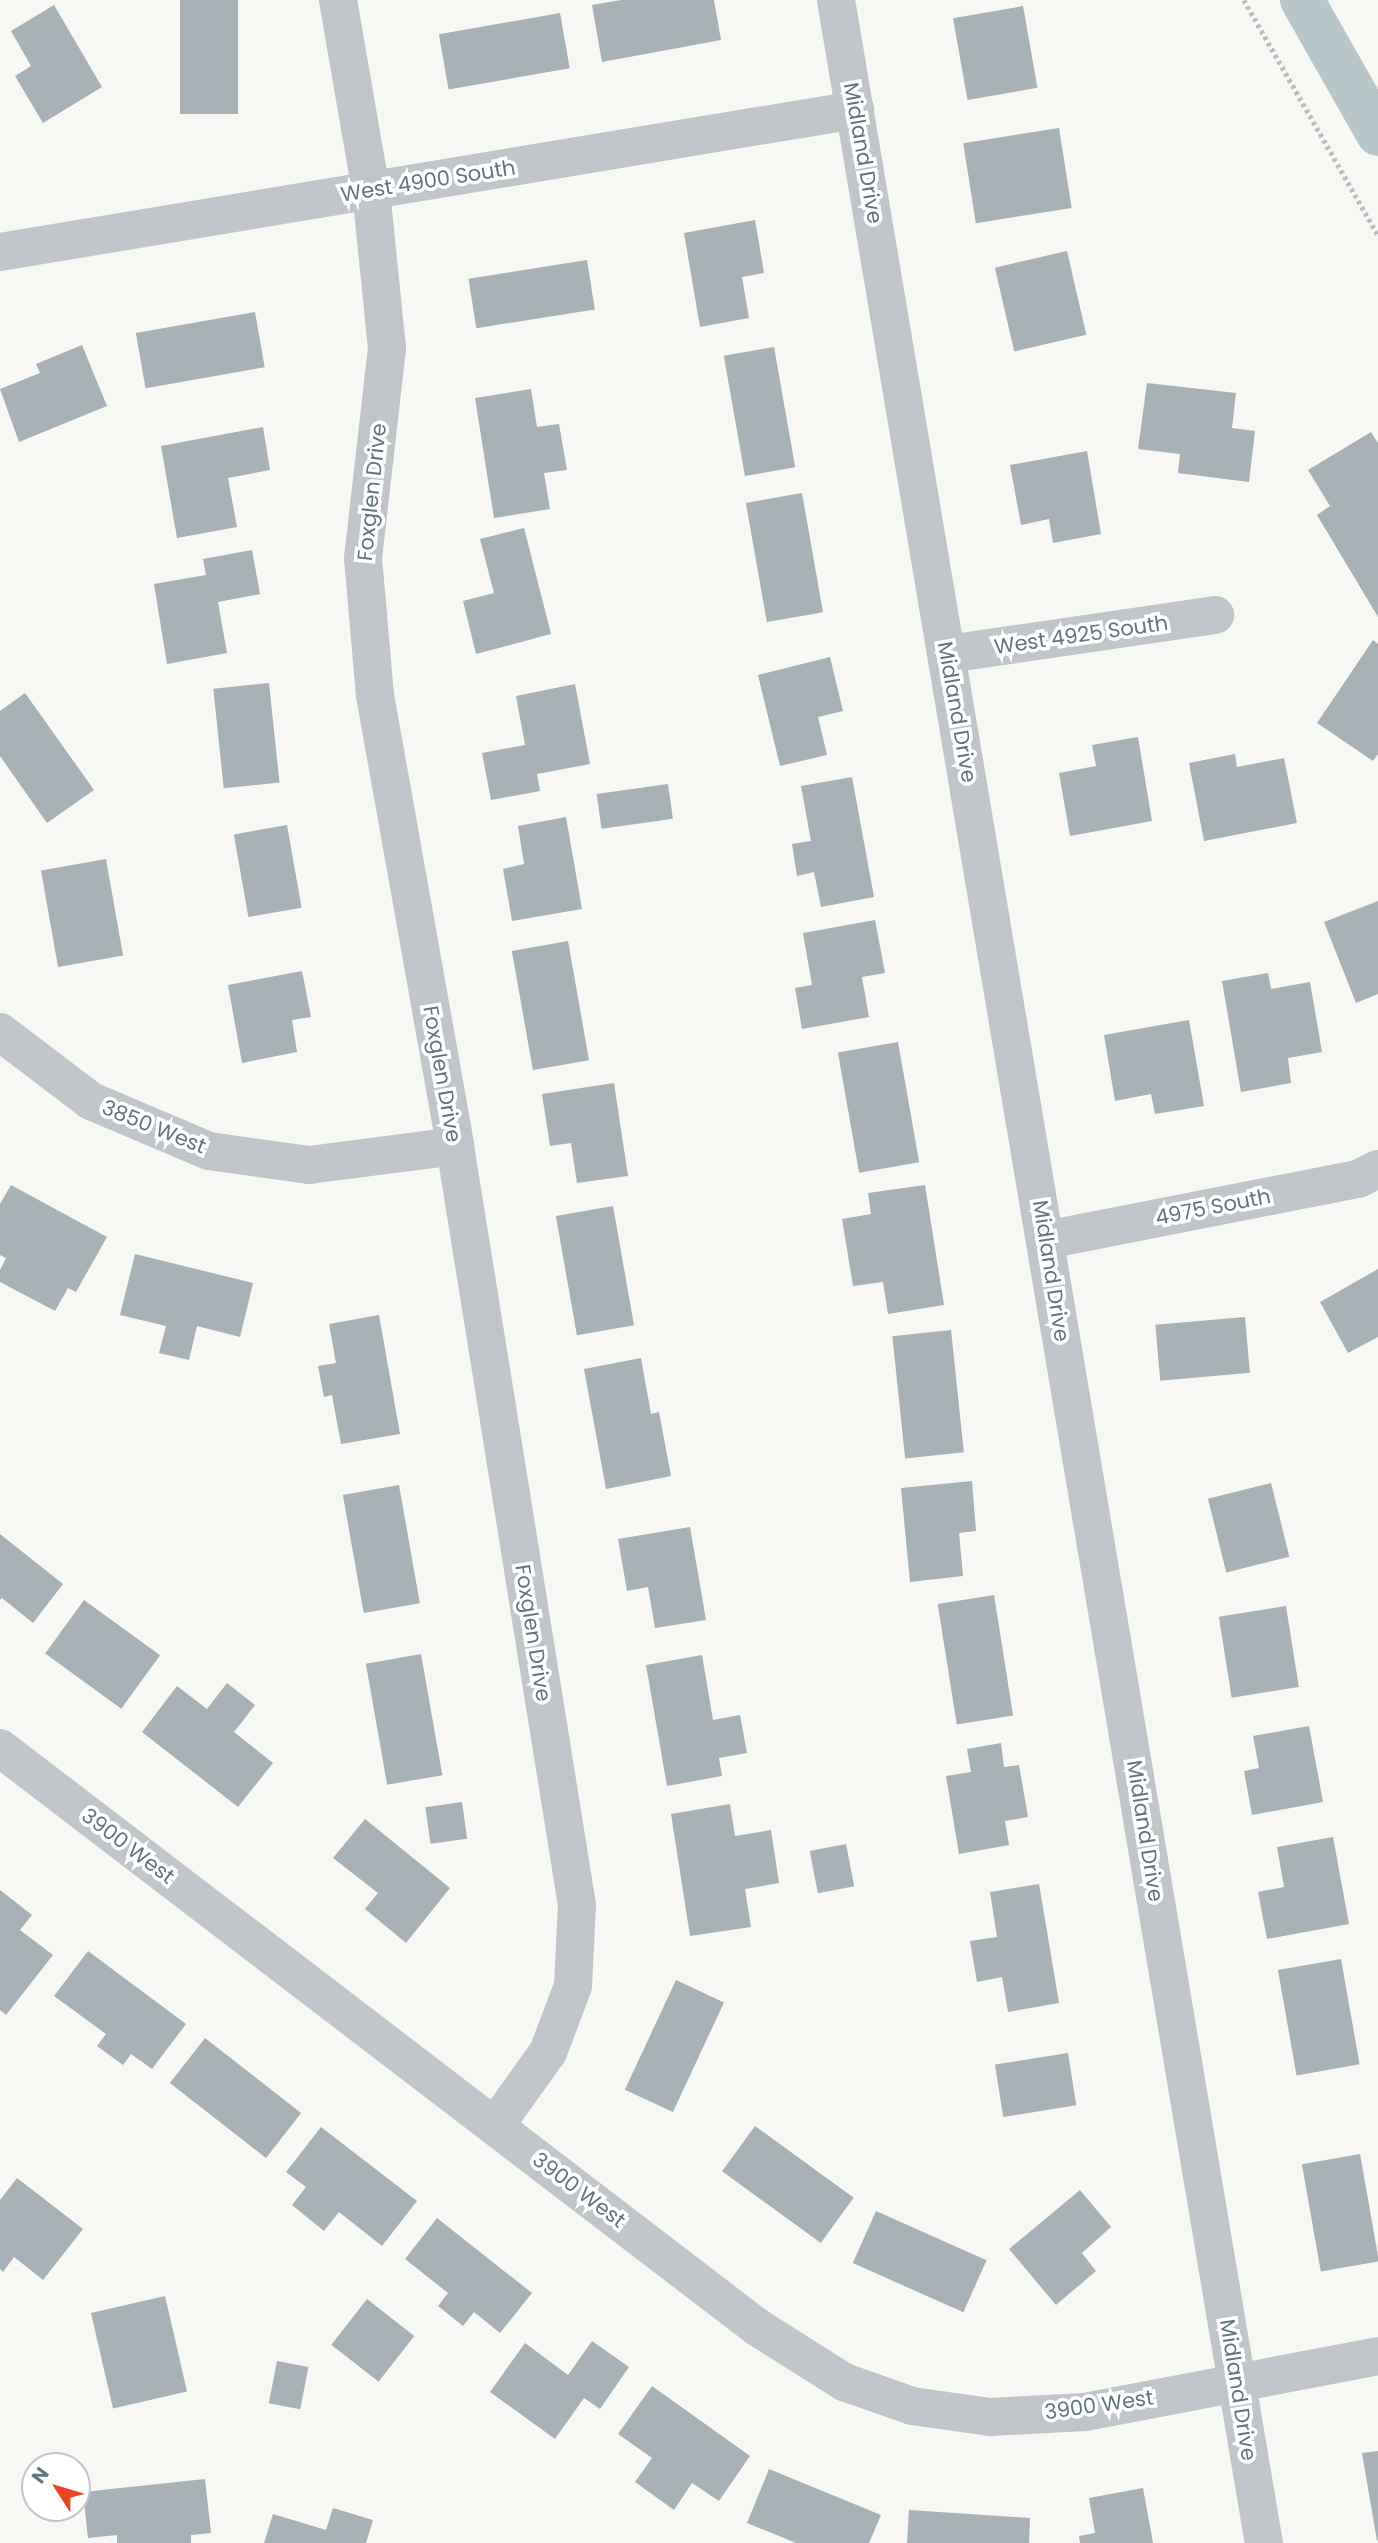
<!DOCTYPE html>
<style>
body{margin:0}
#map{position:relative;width:1378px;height:2543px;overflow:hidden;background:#f7f7f4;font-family:Poppins,sans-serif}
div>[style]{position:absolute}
.canal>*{height:44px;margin:-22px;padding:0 22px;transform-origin:22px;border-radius:22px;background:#b8c6ca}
.building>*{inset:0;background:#a7b1b6;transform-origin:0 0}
.path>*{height:4.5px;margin-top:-2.25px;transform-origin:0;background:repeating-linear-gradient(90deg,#babec0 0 3.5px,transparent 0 7px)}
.minor>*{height:38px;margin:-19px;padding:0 19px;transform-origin:19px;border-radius:19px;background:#c0c5c9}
span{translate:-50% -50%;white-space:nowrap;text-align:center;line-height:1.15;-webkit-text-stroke:7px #fff;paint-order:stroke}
.street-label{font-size:21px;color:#617580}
.north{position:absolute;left:21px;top:2452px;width:70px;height:70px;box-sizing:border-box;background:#fff;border:2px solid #c0c8cc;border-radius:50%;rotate:307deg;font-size:19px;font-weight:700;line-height:28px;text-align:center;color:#617580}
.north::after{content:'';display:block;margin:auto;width:24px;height:32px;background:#e94322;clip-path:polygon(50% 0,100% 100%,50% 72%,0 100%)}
</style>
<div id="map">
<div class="canal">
<i style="left:1302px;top:0;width:154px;rotate:60.4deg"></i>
</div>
<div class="building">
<i style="left:180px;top:0;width:58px;height:114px"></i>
<i style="clip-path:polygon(621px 0,714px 0,721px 40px,602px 62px,592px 5px)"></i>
<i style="clip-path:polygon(54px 5px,102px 87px,43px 123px,15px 76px,31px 66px,11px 31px)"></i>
<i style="left:1023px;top:6px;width:83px;height:71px;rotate:80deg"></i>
<i style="left:560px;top:13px;width:56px;height:123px;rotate:80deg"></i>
<i style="left:1059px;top:128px;width:81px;height:97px;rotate:81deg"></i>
<i style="clip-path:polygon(755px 220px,764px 273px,742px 277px,749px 318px,700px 327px,684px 233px)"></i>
<i style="left:1067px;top:251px;width:86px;height:74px;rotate:77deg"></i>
<i style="left:587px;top:260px;width:50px;height:120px;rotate:81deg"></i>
<i style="left:255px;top:312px;width:56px;height:121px;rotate:80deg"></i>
<i style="clip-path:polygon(82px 345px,107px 406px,19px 442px,0 389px,40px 373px,36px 364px)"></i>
<i style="left:774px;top:347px;width:122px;height:51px;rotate:80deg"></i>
<i style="clip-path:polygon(1147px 383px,1236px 393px,1232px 428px,1255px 431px,1249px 482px,1178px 473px,1180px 454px,1138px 449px)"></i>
<i style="clip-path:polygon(531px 389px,537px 427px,559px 424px,567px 470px,544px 473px,550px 509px,494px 518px,475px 398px)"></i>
<i style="clip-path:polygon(263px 427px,270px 470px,228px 478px,237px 527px,177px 538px,161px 446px)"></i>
<i style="clip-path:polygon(1371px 432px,1378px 443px,1378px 617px,1317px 515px,1330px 506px,1308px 470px)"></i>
<i style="clip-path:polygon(1087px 451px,1101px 534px,1053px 543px,1049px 519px,1021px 525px,1010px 465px)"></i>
<i style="left:802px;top:493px;width:121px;height:57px;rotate:80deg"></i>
<i style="clip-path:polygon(524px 528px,551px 634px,476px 654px,463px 601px,494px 593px,480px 539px)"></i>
<i style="clip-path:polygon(252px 550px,260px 594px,218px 602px,227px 653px,167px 664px,154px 584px,206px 575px,203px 559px)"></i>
<i style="clip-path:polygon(1373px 640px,1378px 644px,1378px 754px,1373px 761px,1317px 723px)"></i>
<i style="clip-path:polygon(830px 657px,843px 711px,818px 717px,827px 755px,780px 766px,758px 675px)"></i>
<i style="left:269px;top:683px;width:100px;height:56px;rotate:84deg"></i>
<i style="clip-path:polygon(575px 684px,590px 764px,537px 774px,540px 791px,491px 800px,482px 753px,525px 745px,516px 696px)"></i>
<i style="clip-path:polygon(25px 693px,94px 790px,47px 823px,0 756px,0 711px)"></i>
<i style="clip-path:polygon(1138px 737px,1152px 821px,1070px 836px,1059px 773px,1096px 766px,1092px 745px)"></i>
<i style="clip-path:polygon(1235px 754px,1237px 767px,1284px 758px,1297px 823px,1204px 841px,1189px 763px)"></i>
<i style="clip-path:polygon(852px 777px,874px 897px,821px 907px,814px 872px,797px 876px,792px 844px,811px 841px,801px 786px)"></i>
<i style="left:668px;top:784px;width:35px;height:72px;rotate:82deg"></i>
<i style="clip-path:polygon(566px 817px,582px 909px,512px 921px,503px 869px,524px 864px,518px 826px)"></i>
<i style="left:287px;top:825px;width:84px;height:54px;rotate:80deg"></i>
<i style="left:106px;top:859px;width:98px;height:66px;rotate:80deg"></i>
<i style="clip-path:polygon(1378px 901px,1378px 994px,1356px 1003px,1324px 922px)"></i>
<i style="clip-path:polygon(875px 920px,885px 973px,862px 977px,869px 1017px,802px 1029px,795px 988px,812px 985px,803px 933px)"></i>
<i style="left:568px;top:941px;width:121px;height:57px;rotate:80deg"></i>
<i style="clip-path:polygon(302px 971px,311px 1017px,292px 1020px,297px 1052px,242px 1063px,228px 985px)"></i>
<i style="clip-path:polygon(1268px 973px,1271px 989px,1310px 982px,1322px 1052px,1288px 1058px,1291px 1083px,1241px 1092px,1222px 981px)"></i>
<i style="clip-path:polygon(1189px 1020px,1204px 1106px,1155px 1114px,1151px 1094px,1115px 1101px,1104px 1035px)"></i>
<i style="left:898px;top:1042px;width:122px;height:61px;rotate:80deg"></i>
<i style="clip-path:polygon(614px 1083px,628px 1176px,577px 1183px,571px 1143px,550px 1146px,542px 1094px)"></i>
<i style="clip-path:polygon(11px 1185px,107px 1237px,76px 1292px,68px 1288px,55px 1311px,0 1282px,0 1270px,6px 1258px,0 1255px,0 1204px)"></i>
<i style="clip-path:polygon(925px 1185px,944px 1305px,888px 1314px,883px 1282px,853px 1286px,842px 1219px,871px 1214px,868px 1193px)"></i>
<i style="left:613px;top:1206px;width:121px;height:58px;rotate:80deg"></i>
<i style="clip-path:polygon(135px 1254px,253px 1283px,240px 1337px,197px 1326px,189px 1360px,159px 1353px,166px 1326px,120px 1315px)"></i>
<i style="clip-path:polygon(1378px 1269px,1378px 1337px,1348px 1353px,1320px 1302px)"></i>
<i style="clip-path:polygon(379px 1315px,400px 1434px,341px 1444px,332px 1395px,324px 1397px,318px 1366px,336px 1363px,329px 1324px)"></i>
<i style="left:1245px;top:1317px;width:56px;height:90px;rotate:85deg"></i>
<i style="left:951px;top:1330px;width:123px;height:59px;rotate:84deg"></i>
<i style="clip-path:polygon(641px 1358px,651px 1414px,659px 1412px,671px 1476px,606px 1489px,584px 1369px)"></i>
<i style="clip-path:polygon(972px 1481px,976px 1531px,959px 1533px,963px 1576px,910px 1582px,901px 1488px)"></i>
<i style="left:1271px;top:1483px;width:76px;height:65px;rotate:76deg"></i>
<i style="left:399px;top:1485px;width:120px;height:57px;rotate:80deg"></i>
<i style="clip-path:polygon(690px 1527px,706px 1620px,655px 1628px,648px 1587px,627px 1591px,618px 1539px)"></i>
<i style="clip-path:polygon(0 1534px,63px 1584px,33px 1623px,2px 1598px,0 1600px)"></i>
<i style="left:994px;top:1595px;width:122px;height:57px;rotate:81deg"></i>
<i style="left:84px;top:1600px;width:94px;height:66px;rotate:36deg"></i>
<i style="left:1286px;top:1606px;width:82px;height:68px;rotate:81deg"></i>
<i style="left:421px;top:1654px;width:123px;height:56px;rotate:80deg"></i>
<i style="clip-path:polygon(702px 1655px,713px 1720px,740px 1715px,747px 1753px,719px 1758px,722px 1776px,667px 1786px,646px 1665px)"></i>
<i style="clip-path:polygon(227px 1683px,255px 1705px,234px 1732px,273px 1763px,238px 1807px,142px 1732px,177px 1686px,207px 1709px)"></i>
<i style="clip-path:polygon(1309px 1726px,1323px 1802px,1252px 1815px,1244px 1771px,1259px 1768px,1253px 1736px)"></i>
<i style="clip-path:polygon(1001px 1743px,1004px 1767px,1019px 1765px,1028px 1817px,1005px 1821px,1009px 1845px,959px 1854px,946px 1776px,971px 1772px,967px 1749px)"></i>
<i style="left:462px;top:1802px;width:37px;height:37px;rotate:82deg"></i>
<i style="clip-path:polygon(730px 1804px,735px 1836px,771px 1830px,779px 1883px,745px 1889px,751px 1927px,690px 1936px,671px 1814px)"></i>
<i style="clip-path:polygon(365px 1819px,450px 1888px,406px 1943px,365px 1909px,378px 1893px,333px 1858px)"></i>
<i style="clip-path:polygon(1333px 1837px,1349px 1924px,1267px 1939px,1258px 1892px,1284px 1887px,1277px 1847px)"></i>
<i style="left:846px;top:1844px;width:43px;height:37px;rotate:79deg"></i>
<i style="clip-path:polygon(1039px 1884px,1059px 2003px,1008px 2012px,1002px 1977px,977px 1982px,970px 1941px,997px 1937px,990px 1892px)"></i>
<i style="clip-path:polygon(0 1890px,32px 1915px,20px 1930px,53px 1955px,6px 2015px,0 2010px)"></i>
<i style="clip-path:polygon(88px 1951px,186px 2024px,152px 2069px,131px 2054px,123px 2065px,97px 2046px,106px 2034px,54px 1996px)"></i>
<i style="left:1341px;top:1959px;width:107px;height:64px;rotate:80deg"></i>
<i style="left:676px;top:1980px;width:53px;height:121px;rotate:25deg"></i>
<i style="left:205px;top:2038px;width:122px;height:57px;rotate:38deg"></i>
<i style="left:1068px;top:2053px;width:53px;height:74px;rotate:81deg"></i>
<i style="left:755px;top:2126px;width:122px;height:56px;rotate:36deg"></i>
<i style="clip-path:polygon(321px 2127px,417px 2201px,382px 2246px,339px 2212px,324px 2231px,292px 2205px,306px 2187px,286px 2172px)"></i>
<i style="left:1360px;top:2154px;width:109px;height:59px;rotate:80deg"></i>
<i style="clip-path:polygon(17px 2178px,83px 2229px,43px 2280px,14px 2257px,3px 2272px,0 2269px,0 2200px)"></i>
<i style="clip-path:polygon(1080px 2190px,1111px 2227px,1082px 2253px,1096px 2271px,1056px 2305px,1009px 2249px)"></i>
<i style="left:876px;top:2211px;width:121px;height:57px;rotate:24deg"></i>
<i style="clip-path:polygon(437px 2218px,532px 2293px,500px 2333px,474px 2312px,463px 2326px,438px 2306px,448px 2293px,405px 2259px)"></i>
<i style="left:165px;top:2296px;width:98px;height:76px;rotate:77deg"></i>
<i style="left:367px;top:2299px;width:60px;height:58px;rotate:38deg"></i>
<i style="clip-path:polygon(592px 2341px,629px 2367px,600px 2409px,584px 2398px,555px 2439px,490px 2392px,525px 2343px,568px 2375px)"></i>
<i style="left:277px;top:2361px;width:32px;height:43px;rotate:11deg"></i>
<i style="clip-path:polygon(652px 2386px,750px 2456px,719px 2501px,692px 2483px,674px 2510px,635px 2482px,652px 2458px,618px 2434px)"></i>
<i style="clip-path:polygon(1378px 2451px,1378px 2540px,1377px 2541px,1362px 2453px)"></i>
<i style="clip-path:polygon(769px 2469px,881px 2515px,869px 2543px,796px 2543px,747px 2523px)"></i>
<i style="clip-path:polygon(205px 2479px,211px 2533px,191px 2535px,191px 2543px,117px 2543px,117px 2535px,88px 2538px,83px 2492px)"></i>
<i style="clip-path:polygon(1143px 2488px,1153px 2543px,1080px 2543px,1079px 2536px,1095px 2533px,1089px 2498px)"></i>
<i style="clip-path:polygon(333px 2508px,373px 2520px,366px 2543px,264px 2543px,273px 2514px,326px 2530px)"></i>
<i style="clip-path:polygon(909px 2510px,1030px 2518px,1029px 2543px,907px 2543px)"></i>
</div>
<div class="path">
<i style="left:1244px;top:0;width:271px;rotate:60.3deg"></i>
</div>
<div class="minor">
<i style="left:338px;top:0;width:194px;rotate:80.2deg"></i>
<i style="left:371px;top:191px;width:158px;rotate:84.2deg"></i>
<i style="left:387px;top:348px;width:211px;rotate:96.5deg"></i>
<i style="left:363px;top:558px;width:138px;rotate:85deg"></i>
<i style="left:375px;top:695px;width:458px;rotate:79.9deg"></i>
<i style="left:455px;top:1146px;width:769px;rotate:80.87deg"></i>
<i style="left:577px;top:1905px;width:81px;rotate:92.8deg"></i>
<i style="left:573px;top:1986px;width:71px;rotate:110.7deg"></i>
<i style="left:548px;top:2052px;width:91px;rotate:125.6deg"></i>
<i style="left:836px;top:0;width:2579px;rotate:80.45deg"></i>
<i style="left:0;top:252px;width:867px;rotate:-9.43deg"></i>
<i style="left:948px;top:654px;width:270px;rotate:-8.3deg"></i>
<i style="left:0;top:1032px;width:114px;rotate:37.2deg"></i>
<i style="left:91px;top:1101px;width:128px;rotate:23deg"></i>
<i style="left:209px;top:1151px;width:101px;rotate:8deg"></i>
<i style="left:309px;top:1165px;width:147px;rotate:-7.4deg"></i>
<i style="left:1046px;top:1240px;width:318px;rotate:-11.1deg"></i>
<i style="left:1358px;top:1179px;width:22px;rotate:-27deg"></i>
<i style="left:0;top:1748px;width:953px;rotate:37.41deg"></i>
<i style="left:757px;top:2327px;width:103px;rotate:32.3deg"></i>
<i style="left:844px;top:2382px;width:72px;rotate:19.4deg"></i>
<i style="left:912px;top:2406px;width:79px;rotate:8deg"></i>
<i style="left:990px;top:2417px;width:95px;rotate:-3deg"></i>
<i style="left:1085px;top:2412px;width:298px;rotate:-10.8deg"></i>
</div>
<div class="street-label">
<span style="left:863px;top:153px;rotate:80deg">Midland Drive</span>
<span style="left:428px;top:181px;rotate:-9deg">West 4900 South</span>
<span style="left:372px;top:492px;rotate:-84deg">Foxglen Drive</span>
<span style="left:1081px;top:635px;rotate:-8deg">West 4925 South</span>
<span style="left:957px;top:712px;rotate:80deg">Midland Drive</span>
<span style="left:442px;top:1074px;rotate:80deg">Foxglen Drive</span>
<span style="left:154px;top:1127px;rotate:22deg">3850 West</span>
<span style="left:1213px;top:1207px;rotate:-11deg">4975 South</span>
<span style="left:1051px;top:1271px;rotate:81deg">Midland Drive</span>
<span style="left:533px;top:1633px;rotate:81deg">Foxglen Drive</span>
<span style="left:1145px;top:1831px;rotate:81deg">Midland Drive</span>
<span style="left:128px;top:1846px;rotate:37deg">3900 West</span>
<span style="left:579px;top:2190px;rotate:37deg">3900 West</span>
<span style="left:1238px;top:2390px;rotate:81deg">Midland Drive</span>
<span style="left:1099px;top:2405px;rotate:-8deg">3900 West</span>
</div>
<div class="north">N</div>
</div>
